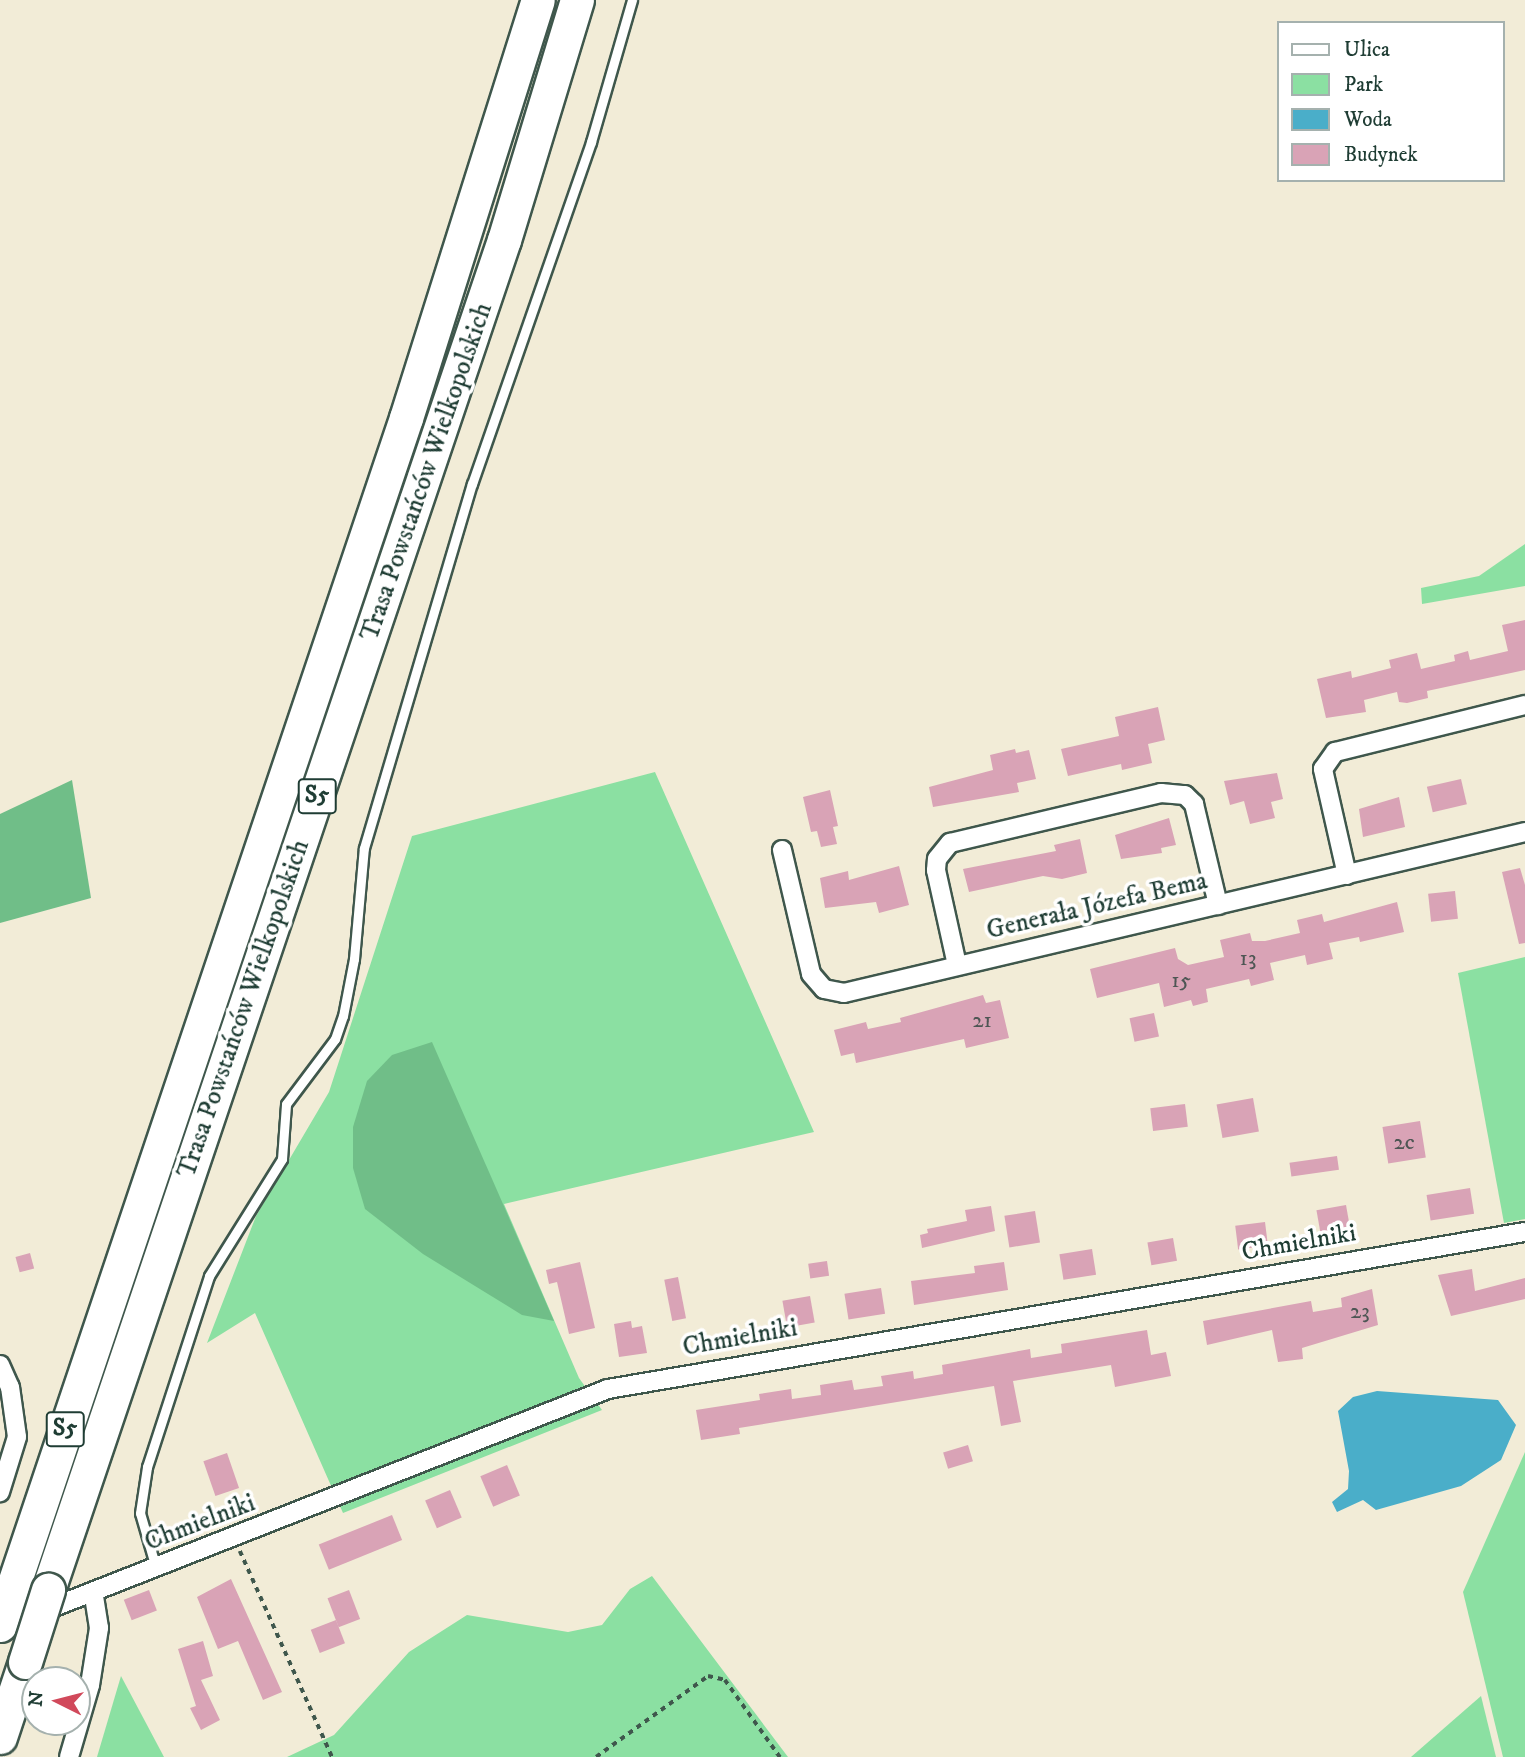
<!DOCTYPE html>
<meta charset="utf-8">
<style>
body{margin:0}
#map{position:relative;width:1525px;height:1757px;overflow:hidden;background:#f2ecd7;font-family:"IM FELL DW Pica",serif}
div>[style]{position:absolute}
.green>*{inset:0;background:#8be0a2}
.forest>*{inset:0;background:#70be88}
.water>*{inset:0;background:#4aaec9}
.building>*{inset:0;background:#d9a3b6;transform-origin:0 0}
.path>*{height:3.5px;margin-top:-1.75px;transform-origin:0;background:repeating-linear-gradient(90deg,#3f574c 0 5px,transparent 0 10px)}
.roads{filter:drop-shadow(2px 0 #3f574c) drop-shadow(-2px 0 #3f574c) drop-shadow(0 2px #3f574c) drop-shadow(0 -2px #3f574c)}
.service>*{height:9px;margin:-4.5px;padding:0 4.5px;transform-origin:4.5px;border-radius:4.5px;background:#fff}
.minor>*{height:18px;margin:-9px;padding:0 9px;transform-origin:9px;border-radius:9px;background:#fff}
.motorway>*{height:33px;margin:-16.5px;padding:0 16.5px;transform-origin:16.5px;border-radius:16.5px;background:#fff}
.bridges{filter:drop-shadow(2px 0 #3f574c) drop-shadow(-2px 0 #3f574c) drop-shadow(0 2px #3f574c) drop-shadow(0 -2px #3f574c)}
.motorway-bridge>*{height:33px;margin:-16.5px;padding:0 16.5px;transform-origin:16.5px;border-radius:16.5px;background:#fff}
span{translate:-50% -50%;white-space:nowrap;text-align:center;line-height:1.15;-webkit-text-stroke:7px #fff;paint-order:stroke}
.number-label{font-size:23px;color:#4e5654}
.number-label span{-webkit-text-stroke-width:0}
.shield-label span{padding:2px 5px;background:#fff;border:2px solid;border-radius:5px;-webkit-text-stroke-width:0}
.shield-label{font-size:24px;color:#1f3d34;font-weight:700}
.street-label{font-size:26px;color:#1f3d34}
.legend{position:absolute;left:1277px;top:21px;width:228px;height:161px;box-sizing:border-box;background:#fff;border:2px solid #a5b1ae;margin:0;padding:9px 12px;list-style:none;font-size:21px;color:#1f3d34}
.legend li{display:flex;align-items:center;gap:14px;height:35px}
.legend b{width:35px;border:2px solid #a5b1ae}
.north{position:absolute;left:21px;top:1666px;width:70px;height:70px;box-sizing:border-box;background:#fff;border:2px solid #a5b1ae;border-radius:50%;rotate:276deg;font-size:19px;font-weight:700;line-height:28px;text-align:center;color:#1f3d34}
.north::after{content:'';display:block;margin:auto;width:24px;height:32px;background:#d1495b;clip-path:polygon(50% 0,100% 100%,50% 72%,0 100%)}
</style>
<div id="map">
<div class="green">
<i style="clip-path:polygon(1525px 544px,1525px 586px,1422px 604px,1421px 588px,1479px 576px)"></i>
<i style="clip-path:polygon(655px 772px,814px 1132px,504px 1204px,579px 1378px,602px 1410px,343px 1513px,255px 1313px,207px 1343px,256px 1216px,329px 1092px,412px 836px)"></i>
<i style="clip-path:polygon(1525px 957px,1525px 1219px,1504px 1223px,1458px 973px)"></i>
<i style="clip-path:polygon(1525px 1452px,1525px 1757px,1503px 1757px,1463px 1592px)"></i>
<i style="clip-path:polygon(652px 1576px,788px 1757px,287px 1757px,334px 1735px,409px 1652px,467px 1615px,568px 1632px,602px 1625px,630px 1589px)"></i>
<i style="clip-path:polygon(121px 1676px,164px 1757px,97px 1757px)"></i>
<i style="clip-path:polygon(1481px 1696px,1496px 1757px,1411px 1757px)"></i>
</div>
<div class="forest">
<i style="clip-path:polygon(72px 780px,91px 898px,0 923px,0 814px)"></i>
<i style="clip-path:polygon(432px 1042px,503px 1204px,554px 1321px,522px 1315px,423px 1254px,365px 1209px,353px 1168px,353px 1127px,367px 1081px,392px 1055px)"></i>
</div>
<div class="water">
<i style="clip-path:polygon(1377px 1391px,1498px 1400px,1516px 1425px,1501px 1460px,1461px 1486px,1376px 1510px,1363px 1500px,1337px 1512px,1332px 1502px,1348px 1489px,1349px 1471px,1338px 1411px,1353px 1397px)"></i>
</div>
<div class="building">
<i style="clip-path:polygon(1525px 620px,1525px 670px,1427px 691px,1428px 698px,1407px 703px,1399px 702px,1397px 692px,1364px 700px,1366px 712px,1326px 718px,1317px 679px,1351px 671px,1352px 678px,1391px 668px,1389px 660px,1417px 653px,1421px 669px,1455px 661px,1454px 655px,1468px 651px,1470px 660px,1508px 651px,1502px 625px)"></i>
<i style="clip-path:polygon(1158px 707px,1165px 740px,1148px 744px,1152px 763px,1122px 770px,1121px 764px,1068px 776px,1061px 749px,1119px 736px,1115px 717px)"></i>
<i style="clip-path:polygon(1015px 749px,1016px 753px,1029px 750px,1036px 779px,1017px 783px,1019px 792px,933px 807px,929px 787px,993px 770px,990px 755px)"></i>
<i style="clip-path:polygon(1277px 773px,1283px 799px,1271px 802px,1275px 818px,1250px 824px,1244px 801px,1230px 805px,1224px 781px)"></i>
<i style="left:1461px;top:779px;width:26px;height:35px;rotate:77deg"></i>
<i style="clip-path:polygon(830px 790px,838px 826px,833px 827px,837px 844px,821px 847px,817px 831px,811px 832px,803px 797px)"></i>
<i style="clip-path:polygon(1399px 797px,1405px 827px,1363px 837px,1359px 809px)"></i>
<i style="clip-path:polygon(1169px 818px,1176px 845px,1161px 848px,1162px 853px,1121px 859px,1115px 835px)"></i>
<i style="clip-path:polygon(1080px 839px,1087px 873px,1062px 879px,1043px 876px,969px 892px,963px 869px,1056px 851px,1054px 845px)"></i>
<i style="clip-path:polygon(899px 866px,909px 905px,879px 913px,876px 902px,825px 908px,820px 878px,848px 871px,849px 880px)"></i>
<i style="clip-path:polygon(1520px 868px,1525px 885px,1525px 943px,1519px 944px,1502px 872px)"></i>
<i style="left:1455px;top:891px;width:28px;height:27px;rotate:84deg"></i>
<i style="clip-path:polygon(1397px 902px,1404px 932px,1360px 942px,1359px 937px,1329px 943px,1333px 959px,1307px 965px,1305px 955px,1270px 963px,1274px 980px,1251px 986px,1249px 979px,1206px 989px,1208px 1002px,1193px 1006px,1191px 1000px,1164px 1007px,1159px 983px,1097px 998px,1090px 969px,1175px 948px,1178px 959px,1188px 965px,1224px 957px,1220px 940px,1250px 933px,1252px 941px,1265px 941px,1300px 933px,1297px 920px,1322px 914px,1324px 922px)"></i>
<i style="clip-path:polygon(983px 995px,986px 1003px,1000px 1000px,1009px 1038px,966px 1048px,964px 1039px,856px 1063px,854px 1053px,841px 1056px,834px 1030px,866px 1022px,868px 1029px,901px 1022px,900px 1018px)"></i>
<i style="left:1154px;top:1013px;width:24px;height:25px;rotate:78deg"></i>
<i style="left:1253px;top:1098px;width:34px;height:37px;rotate:80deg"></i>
<i style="left:1185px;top:1104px;width:23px;height:35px;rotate:83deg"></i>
<i style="left:1420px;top:1121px;width:37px;height:38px;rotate:81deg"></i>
<i style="left:1337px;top:1156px;width:14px;height:48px;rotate:82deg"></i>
<i style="left:1470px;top:1188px;width:26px;height:44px;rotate:81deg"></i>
<i style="left:1346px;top:1205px;width:27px;height:30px;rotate:80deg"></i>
<i style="clip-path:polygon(991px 1206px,995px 1231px,922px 1248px,920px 1235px,928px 1233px,927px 1229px,967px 1221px,965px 1210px)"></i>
<i style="left:1035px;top:1211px;width:32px;height:31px;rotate:81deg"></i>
<i style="left:1265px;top:1222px;width:24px;height:30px;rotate:83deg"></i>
<i style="left:1173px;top:1238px;width:23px;height:26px;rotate:80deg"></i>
<i style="left:1092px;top:1249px;width:26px;height:33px;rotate:81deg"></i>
<i style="left:30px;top:1253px;width:16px;height:15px;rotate:75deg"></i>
<i style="left:827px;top:1261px;width:15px;height:19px;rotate:82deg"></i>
<i style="clip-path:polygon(580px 1262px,595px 1328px,569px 1334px,557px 1282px,549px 1284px,546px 1270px)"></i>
<i style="clip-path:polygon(1004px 1262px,1008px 1290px,914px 1305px,911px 1281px,975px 1273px,974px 1266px)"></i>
<i style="clip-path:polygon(1472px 1269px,1475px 1291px,1525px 1278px,1525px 1299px,1451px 1316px,1438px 1275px)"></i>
<i style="left:678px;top:1277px;width:42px;height:14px;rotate:79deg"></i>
<i style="left:881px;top:1288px;width:26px;height:37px;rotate:81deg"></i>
<i style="clip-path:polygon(1372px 1289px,1378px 1325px,1302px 1348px,1303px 1359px,1278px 1362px,1272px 1330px,1207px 1345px,1203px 1321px,1311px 1301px,1313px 1312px,1342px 1307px,1341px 1298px)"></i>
<i style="left:810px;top:1296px;width:27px;height:28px;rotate:80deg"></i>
<i style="clip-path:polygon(631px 1321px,632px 1328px,642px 1326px,647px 1353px,619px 1357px,614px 1324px)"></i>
<i style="clip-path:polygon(1147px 1330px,1151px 1355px,1166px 1352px,1171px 1376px,1115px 1387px,1111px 1365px,1013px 1381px,1021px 1422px,1001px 1426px,994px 1386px,739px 1428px,740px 1434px,701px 1440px,696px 1410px,760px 1400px,759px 1394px,791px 1389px,792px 1399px,821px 1395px,820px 1385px,852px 1380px,854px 1390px,883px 1386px,881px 1376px,913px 1371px,914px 1379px,943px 1374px,942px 1365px,1030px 1349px,1031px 1358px,1062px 1353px,1061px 1344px)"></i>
<i style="left:968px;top:1445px;width:17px;height:26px;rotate:73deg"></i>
<i style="left:227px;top:1453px;width:37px;height:25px;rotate:71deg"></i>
<i style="left:507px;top:1465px;width:33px;height:29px;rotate:67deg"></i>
<i style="left:450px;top:1490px;width:30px;height:27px;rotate:67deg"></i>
<i style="left:392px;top:1515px;width:27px;height:79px;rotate:68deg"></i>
<i style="clip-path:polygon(231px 1579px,282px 1692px,263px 1700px,238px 1641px,218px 1649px,197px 1597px)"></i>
<i style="left:149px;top:1590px;width:22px;height:27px;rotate:69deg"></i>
<i style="left:349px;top:1590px;width:31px;height:23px;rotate:69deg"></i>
<i style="left:336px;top:1620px;width:25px;height:27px;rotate:69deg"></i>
<i style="clip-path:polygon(203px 1641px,213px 1676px,201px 1680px,220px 1720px,201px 1730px,190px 1708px,196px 1706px,178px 1649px)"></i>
</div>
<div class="path">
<i style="left:240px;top:1551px;width:226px;rotate:65.9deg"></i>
<i style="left:596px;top:1757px;width:138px;rotate:-35.9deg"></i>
<i style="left:708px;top:1676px;width:17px;rotate:13deg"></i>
<i style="left:725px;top:1680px;width:95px;rotate:54.5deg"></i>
</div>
<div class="roads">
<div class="service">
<i style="left:156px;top:1568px;width:57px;rotate:-106.2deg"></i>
<i style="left:140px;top:1513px;width:47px;rotate:-81.3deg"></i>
<i style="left:147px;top:1467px;width:201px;rotate:-72deg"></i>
<i style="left:209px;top:1276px;width:138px;rotate:-58deg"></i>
<i style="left:282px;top:1159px;width:55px;rotate:-85.8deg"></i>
<i style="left:286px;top:1104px;width:81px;rotate:-53deg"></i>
<i style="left:335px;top:1039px;width:24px;rotate:-71deg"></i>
<i style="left:343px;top:1016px;width:58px;rotate:-79.1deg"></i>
<i style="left:354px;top:959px;width:111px;rotate:-84.9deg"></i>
<i style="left:364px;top:848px;width:380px;rotate:-73.5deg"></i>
<i style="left:472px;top:484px;width:362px;rotate:-70.8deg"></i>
<i style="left:591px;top:142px;width:148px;rotate:-73.9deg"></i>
</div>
<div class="minor">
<i style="left:782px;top:850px;width:127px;rotate:76.8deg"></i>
<i style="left:811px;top:974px;width:20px;rotate:49deg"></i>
<i style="left:824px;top:989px;width:20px;rotate:11deg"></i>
<i style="left:844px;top:993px;width:700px;rotate:-13.3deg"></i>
<i style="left:1347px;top:875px;width:109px;rotate:-102.8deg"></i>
<i style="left:1323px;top:769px;width:21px;rotate:-55deg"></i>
<i style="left:1335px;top:752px;width:196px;rotate:-13.9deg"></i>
<i style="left:957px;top:965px;width:97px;rotate:-102.5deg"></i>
<i style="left:936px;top:870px;width:11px;rotate:-85deg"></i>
<i style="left:937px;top:859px;width:21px;rotate:-51deg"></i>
<i style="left:950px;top:843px;width:217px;rotate:-13.3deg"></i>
<i style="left:1161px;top:793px;width:24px;rotate:5deg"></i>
<i style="left:1185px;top:795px;width:13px;rotate:45deg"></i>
<i style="left:1194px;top:804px;width:104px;rotate:76.6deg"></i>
<i style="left:0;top:1365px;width:24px;rotate:66deg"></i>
<i style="left:10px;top:1387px;width:50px;rotate:82deg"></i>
<i style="left:17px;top:1437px;width:58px;rotate:107.2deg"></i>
<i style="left:41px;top:1612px;width:609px;rotate:-21.47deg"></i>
<i style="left:608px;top:1389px;width:930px;rotate:-9.72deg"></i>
<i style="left:69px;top:1757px;width:75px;rotate:-73.7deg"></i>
<i style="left:90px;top:1685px;width:58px;rotate:-81deg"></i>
<i style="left:99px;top:1628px;width:36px;rotate:-99deg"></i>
</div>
<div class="motorway">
<i style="left:48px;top:1590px;width:1425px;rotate:-71.34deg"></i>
<i style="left:504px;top:240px;width:251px;rotate:-73.1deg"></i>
<i style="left:0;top:1625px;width:1273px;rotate:-71.41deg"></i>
<i style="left:406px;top:418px;width:438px;rotate:-72.5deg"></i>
<i style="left:0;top:1737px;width:79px;rotate:-71.6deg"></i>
</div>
</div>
<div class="bridges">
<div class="motorway-bridge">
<i style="left:25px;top:1662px;width:76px;rotate:-72.3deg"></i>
</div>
</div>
<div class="number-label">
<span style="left:1248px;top:959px">13</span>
<span style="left:1181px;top:981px">15</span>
<span style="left:982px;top:1021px">21</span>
<span style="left:1404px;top:1143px">2c</span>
<span style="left:1360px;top:1312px">23</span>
</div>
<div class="shield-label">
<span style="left:317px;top:796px">S5</span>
<span style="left:65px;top:1429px">S5</span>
</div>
<div class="street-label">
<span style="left:427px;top:472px;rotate:-71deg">Trasa Powstańców Wielkopolskich</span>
<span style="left:1097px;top:906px;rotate:-13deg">Generała Józefa Bema</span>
<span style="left:244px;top:1009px;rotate:-71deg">Trasa Powstańców Wielkopolskich</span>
<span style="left:1299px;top:1243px;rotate:-10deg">Chmielniki</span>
<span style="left:740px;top:1338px;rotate:-10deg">Chmielniki</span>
<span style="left:200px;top:1523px;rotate:-21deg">Chmielniki</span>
</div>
<ul class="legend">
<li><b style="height:9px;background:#fff"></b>Ulica</li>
<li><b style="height:19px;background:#8be0a2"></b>Park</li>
<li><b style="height:19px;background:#4aaec9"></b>Woda</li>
<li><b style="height:19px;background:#d9a3b6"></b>Budynek</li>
</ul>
<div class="north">N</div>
</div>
